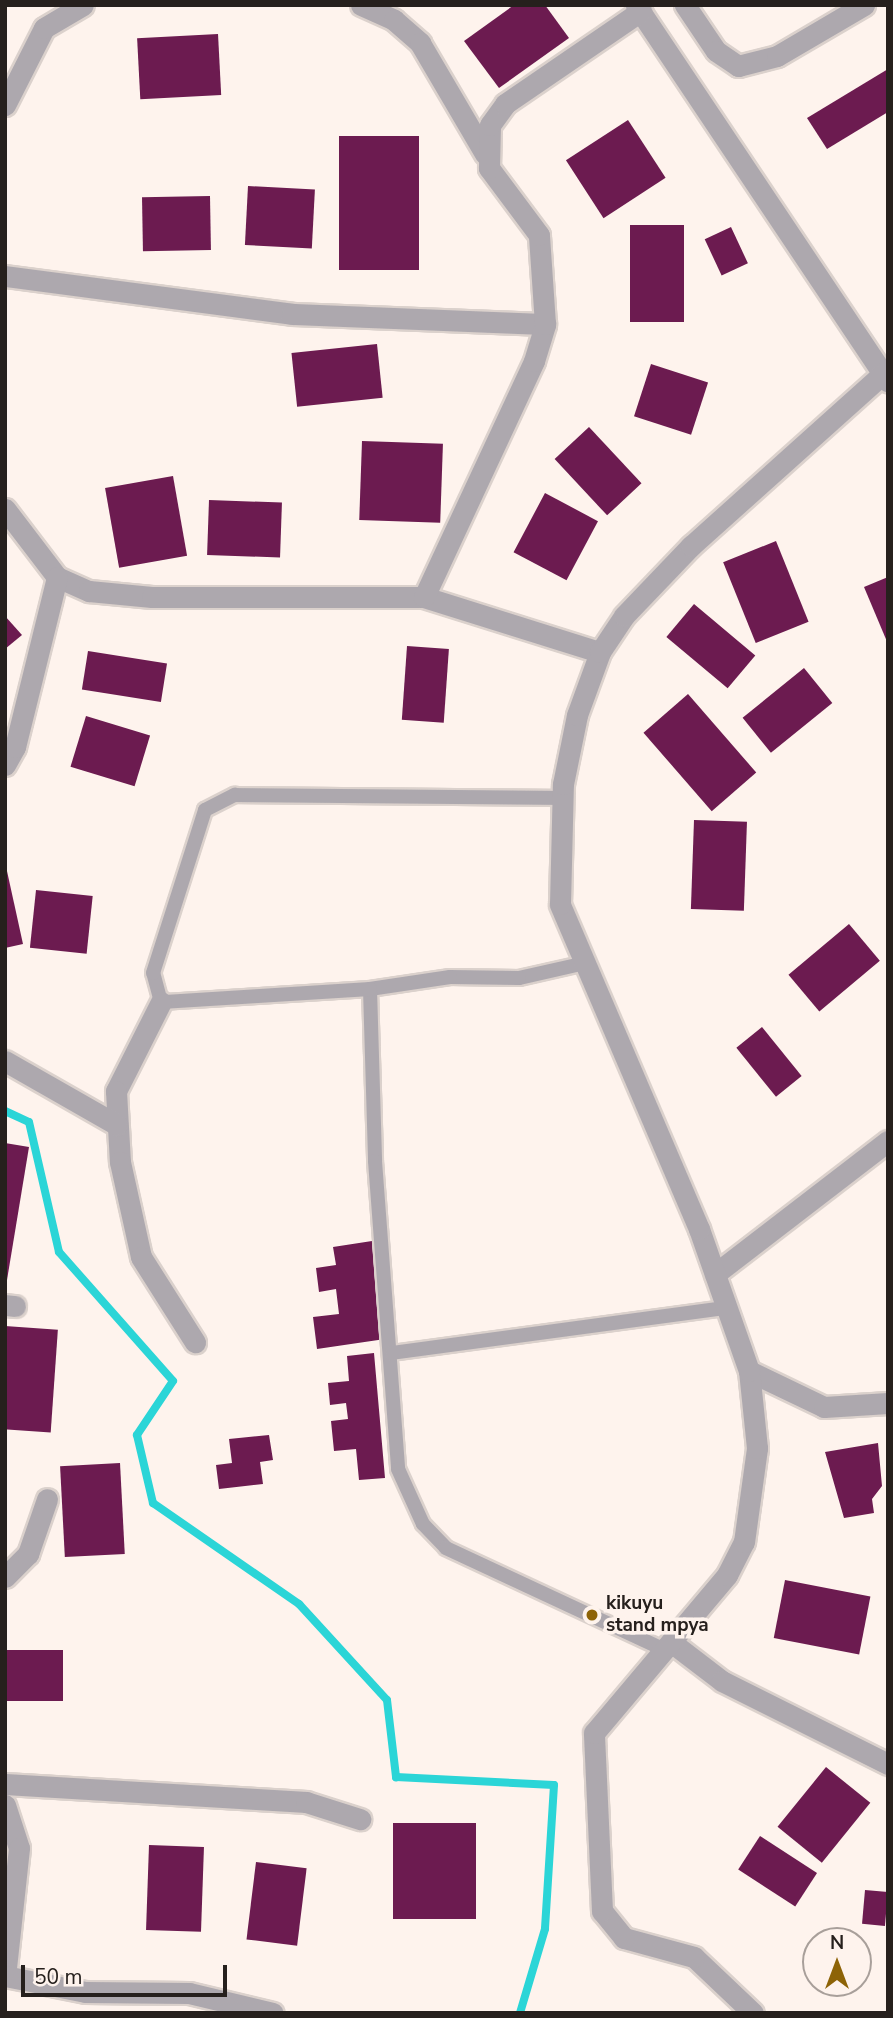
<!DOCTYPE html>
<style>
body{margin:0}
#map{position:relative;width:893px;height:2018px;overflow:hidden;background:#fef3ed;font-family:"Nunito Sans",sans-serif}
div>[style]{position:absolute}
.stream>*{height:8px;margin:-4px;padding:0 4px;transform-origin:4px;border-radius:4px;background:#2bd5d7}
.building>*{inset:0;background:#6c1b50;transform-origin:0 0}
.roads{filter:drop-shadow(2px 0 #dbd1cc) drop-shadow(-2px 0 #dbd1cc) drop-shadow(0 2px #dbd1cc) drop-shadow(0 -2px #dbd1cc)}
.lane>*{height:14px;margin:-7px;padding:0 7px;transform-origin:7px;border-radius:7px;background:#ada8ae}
.street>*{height:21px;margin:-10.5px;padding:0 10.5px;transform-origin:10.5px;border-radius:10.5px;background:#ada8ae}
.dots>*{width:19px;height:19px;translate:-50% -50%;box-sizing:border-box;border:4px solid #fef3ed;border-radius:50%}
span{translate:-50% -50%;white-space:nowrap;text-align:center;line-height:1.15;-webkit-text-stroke:7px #fef3ed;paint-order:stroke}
.poi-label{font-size:19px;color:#26201d;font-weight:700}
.left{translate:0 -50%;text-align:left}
.frame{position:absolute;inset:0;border:7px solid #26201d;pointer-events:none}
.north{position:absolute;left:802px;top:1927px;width:70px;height:70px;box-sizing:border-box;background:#fef3ed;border:2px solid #a89f9a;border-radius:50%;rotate:0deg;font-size:19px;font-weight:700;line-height:28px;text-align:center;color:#26201d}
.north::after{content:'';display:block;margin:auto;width:24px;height:32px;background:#8d6307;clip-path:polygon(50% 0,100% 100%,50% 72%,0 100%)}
.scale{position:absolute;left:21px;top:1965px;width:206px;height:32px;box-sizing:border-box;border:4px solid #26201d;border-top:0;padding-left:9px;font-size:21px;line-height:24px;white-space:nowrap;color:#26201d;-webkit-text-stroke:5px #fef3ed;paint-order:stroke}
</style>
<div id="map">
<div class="stream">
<i style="left:5px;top:1111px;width:26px;rotate:25deg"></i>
<i style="left:29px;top:1122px;width:133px;rotate:77deg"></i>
<i style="left:59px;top:1252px;width:172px;rotate:48.5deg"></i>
<i style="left:173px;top:1381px;width:65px;rotate:123.7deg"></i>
<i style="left:137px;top:1435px;width:70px;rotate:76.8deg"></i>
<i style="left:153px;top:1503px;width:178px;rotate:34.7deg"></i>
<i style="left:299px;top:1604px;width:130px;rotate:47.5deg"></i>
<i style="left:387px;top:1700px;width:78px;rotate:83.3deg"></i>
<i style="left:396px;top:1777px;width:158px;rotate:2.9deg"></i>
<i style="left:554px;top:1785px;width:144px;rotate:93.6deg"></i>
<i style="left:545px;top:1929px;width:88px;rotate:106.6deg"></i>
</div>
<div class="building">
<i style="clip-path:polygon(514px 5px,545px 5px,569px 38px,499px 88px,464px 41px)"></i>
<i style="left:218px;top:34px;width:61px;height:81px;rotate:87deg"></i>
<i style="clip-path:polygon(888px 69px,888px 112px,827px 149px,807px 118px)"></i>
<i style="left:628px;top:120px;width:69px;height:74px;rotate:57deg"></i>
<i style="left:339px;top:136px;width:80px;height:134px"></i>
<i style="left:248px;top:186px;width:67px;height:59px;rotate:3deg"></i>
<i style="left:210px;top:196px;width:54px;height:68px;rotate:89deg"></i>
<i style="left:630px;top:225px;width:54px;height:97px"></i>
<i style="left:731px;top:227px;width:40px;height:29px;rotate:65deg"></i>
<i style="left:377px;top:344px;width:54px;height:86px;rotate:84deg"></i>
<i style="left:651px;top:364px;width:60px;height:55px;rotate:18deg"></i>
<i style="left:589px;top:427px;width:77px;height:47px;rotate:47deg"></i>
<i style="left:362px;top:441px;width:81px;height:79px;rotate:2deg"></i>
<i style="left:173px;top:476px;width:81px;height:69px;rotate:80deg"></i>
<i style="left:545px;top:493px;width:60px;height:67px;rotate:28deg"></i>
<i style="left:209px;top:500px;width:73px;height:55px;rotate:2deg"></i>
<i style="left:776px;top:541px;width:87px;height:57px;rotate:68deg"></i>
<i style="clip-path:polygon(888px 577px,888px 644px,864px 587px)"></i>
<i style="left:694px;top:604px;width:80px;height:43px;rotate:40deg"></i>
<i style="clip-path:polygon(5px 616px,22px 635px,5px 649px)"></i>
<i style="left:407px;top:646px;width:42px;height:74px;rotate:4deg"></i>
<i style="left:88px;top:651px;width:80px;height:39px;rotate:9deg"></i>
<i style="left:804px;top:668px;width:45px;height:79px;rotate:51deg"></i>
<i style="left:688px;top:694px;width:104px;height:59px;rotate:49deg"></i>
<i style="left:86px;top:716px;width:67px;height:53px;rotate:17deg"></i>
<i style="left:694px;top:820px;width:53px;height:89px;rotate:2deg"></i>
<i style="clip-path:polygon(5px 862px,23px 944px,5px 948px)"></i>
<i style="left:36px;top:890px;width:57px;height:58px;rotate:6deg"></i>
<i style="left:849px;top:924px;width:48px;height:79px;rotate:50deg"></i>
<i style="left:762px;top:1027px;width:63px;height:33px;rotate:51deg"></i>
<i style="clip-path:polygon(5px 1143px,29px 1147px,7px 1280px,5px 1280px)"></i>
<i style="clip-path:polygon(372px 1241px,385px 1339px,317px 1349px,313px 1317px,339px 1314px,336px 1289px,319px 1292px,316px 1268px,336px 1265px,333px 1247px)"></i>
<i style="left:5px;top:1326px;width:53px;height:103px;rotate:4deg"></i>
<i style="clip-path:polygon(374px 1353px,385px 1478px,359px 1480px,356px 1449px,334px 1451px,331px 1421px,348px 1419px,346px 1403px,330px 1405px,328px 1383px,349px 1381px,347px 1356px)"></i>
<i style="clip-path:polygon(269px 1435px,273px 1460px,260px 1462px,263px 1484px,219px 1489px,216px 1465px,232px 1463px,229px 1439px)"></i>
<i style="clip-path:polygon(878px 1443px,882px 1486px,872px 1499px,874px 1513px,844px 1518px,825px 1452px)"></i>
<i style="left:120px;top:1463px;width:91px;height:60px;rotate:87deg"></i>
<i style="left:785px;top:1580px;width:87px;height:59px;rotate:11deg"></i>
<i style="left:5px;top:1650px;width:58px;height:51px"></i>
<i style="left:826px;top:1767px;width:57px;height:77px;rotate:39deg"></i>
<i style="left:393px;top:1823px;width:83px;height:96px"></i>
<i style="left:760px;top:1836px;width:68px;height:40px;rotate:33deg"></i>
<i style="left:149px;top:1845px;width:55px;height:85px;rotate:2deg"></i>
<i style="left:256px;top:1862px;width:51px;height:78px;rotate:7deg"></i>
<i style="left:865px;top:1890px;width:23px;height:34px;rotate:5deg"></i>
</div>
<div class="roads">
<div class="lane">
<i style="left:581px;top:964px;width:64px;rotate:167.3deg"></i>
<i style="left:519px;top:978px;width:69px;rotate:-179.2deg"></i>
<i style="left:450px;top:977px;width:81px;rotate:171.5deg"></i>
<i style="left:370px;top:989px;width:172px;rotate:88.3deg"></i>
<i style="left:375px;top:1161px;width:309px;rotate:85.7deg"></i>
<i style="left:398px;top:1469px;width:60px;rotate:65.6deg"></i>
<i style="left:423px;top:1524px;width:33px;rotate:46deg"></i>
<i style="left:446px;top:1548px;width:239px;rotate:25deg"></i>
<i style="left:370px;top:989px;width:209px;rotate:176.4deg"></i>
<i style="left:161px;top:1002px;width:30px;rotate:-105deg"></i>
<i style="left:153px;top:973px;width:171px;rotate:-72.3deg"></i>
<i style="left:205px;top:810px;width:34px;rotate:-27deg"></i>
<i style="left:235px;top:795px;width:327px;rotate:0.5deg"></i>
<i style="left:392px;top:1353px;width:338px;rotate:-7.7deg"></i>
</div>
<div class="street">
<i style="left:361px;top:5px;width:36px;rotate:24deg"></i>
<i style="left:394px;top:20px;width:35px;rotate:41deg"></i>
<i style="left:420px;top:43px;width:129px;rotate:59.6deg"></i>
<i style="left:636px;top:5px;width:453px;rotate:56.2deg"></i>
<i style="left:685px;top:5px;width:55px;rotate:56deg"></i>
<i style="left:716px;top:51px;width:27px;rotate:34deg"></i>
<i style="left:738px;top:66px;width:40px;rotate:-14.4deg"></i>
<i style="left:777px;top:56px;width:101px;rotate:-30.4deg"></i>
<i style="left:5px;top:105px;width:86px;rotate:-63.1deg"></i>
<i style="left:44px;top:28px;width:45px;rotate:-30.5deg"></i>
<i style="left:5px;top:276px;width:290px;rotate:7.5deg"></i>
<i style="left:292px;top:314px;width:253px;rotate:2.3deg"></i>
<i style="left:5px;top:509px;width:86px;rotate:52.6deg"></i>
<i style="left:57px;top:577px;width:35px;rotate:24deg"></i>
<i style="left:89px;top:591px;width:63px;rotate:5.4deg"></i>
<i style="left:152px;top:597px;width:272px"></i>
<i style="left:424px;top:597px;width:184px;rotate:17.4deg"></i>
<i style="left:424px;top:597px;width:260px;rotate:-65deg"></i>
<i style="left:534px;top:361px;width:39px;rotate:-73deg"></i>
<i style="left:545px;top:324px;width:89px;rotate:-93.9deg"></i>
<i style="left:539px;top:235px;width:84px;rotate:-126.7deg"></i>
<i style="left:489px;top:168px;width:43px;rotate:-88.7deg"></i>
<i style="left:490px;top:125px;width:26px;rotate:-54deg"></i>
<i style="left:505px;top:104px;width:165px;rotate:-34.4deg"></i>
<i style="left:5px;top:765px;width:21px;rotate:-61deg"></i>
<i style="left:15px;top:747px;width:175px;rotate:-76.1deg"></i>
<i style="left:161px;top:1002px;width:100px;rotate:116.8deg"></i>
<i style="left:116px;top:1091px;width:71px;rotate:86.8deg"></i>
<i style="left:120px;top:1162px;width:97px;rotate:77.5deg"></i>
<i style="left:141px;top:1257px;width:101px;rotate:57.6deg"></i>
<i style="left:5px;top:1061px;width:129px;rotate:29.7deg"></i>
<i style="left:715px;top:1274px;width:218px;rotate:-37.6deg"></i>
<i style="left:5px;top:1305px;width:10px;rotate:6deg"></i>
<i style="left:749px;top:1371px;width:83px;rotate:25.6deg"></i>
<i style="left:824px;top:1407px;width:64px;rotate:-3.6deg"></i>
<i style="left:5px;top:1577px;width:33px;rotate:-45deg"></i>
<i style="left:28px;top:1554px;width:58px;rotate:-70.9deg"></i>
<i style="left:671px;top:1642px;width:64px;rotate:37.4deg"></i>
<i style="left:722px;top:1681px;width:186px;rotate:26.6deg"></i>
<i style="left:5px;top:1784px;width:302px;rotate:3.4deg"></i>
<i style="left:306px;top:1802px;width:57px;rotate:17.5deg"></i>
<i style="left:5px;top:1805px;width:45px;rotate:72deg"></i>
<i style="left:19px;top:1848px;width:129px;rotate:96.2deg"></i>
<i style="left:5px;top:1976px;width:82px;rotate:11.3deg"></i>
<i style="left:85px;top:1992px;width:104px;rotate:0.6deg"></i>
<i style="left:189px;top:1993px;width:86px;rotate:13.4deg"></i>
<i style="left:753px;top:2013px;width:81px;rotate:-136.5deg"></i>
<i style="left:694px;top:1957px;width:73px;rotate:-164.8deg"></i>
<i style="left:624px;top:1938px;width:35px;rotate:-129deg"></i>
<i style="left:602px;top:1911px;width:178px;rotate:-92.6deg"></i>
<i style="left:594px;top:1733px;width:207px;rotate:-49.9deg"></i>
<i style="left:727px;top:1575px;width:37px;rotate:-63deg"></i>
<i style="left:744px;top:1542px;width:95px;rotate:-82.1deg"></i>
<i style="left:757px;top:1448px;width:77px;rotate:-95.9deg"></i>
<i style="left:749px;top:1371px;width:151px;rotate:-109.4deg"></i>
<i style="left:699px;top:1229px;width:353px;rotate:-113.2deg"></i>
<i style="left:560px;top:904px;width:120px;rotate:-88.6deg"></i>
<i style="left:563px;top:784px;width:70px;rotate:-78.5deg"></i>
<i style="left:577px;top:715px;width:67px;rotate:-69.9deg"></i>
<i style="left:600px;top:652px;width:43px;rotate:-56.3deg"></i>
<i style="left:624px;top:616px;width:97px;rotate:-46.3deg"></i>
<i style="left:691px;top:546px;width:258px;rotate:-41.9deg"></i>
</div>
</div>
<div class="dots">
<i style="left:592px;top:1615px;background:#8d6307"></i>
</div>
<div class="poi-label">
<span class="left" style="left:606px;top:1615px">kikuyu<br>stand mpya</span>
</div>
<div class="frame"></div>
<div class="north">N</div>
<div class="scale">50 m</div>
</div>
